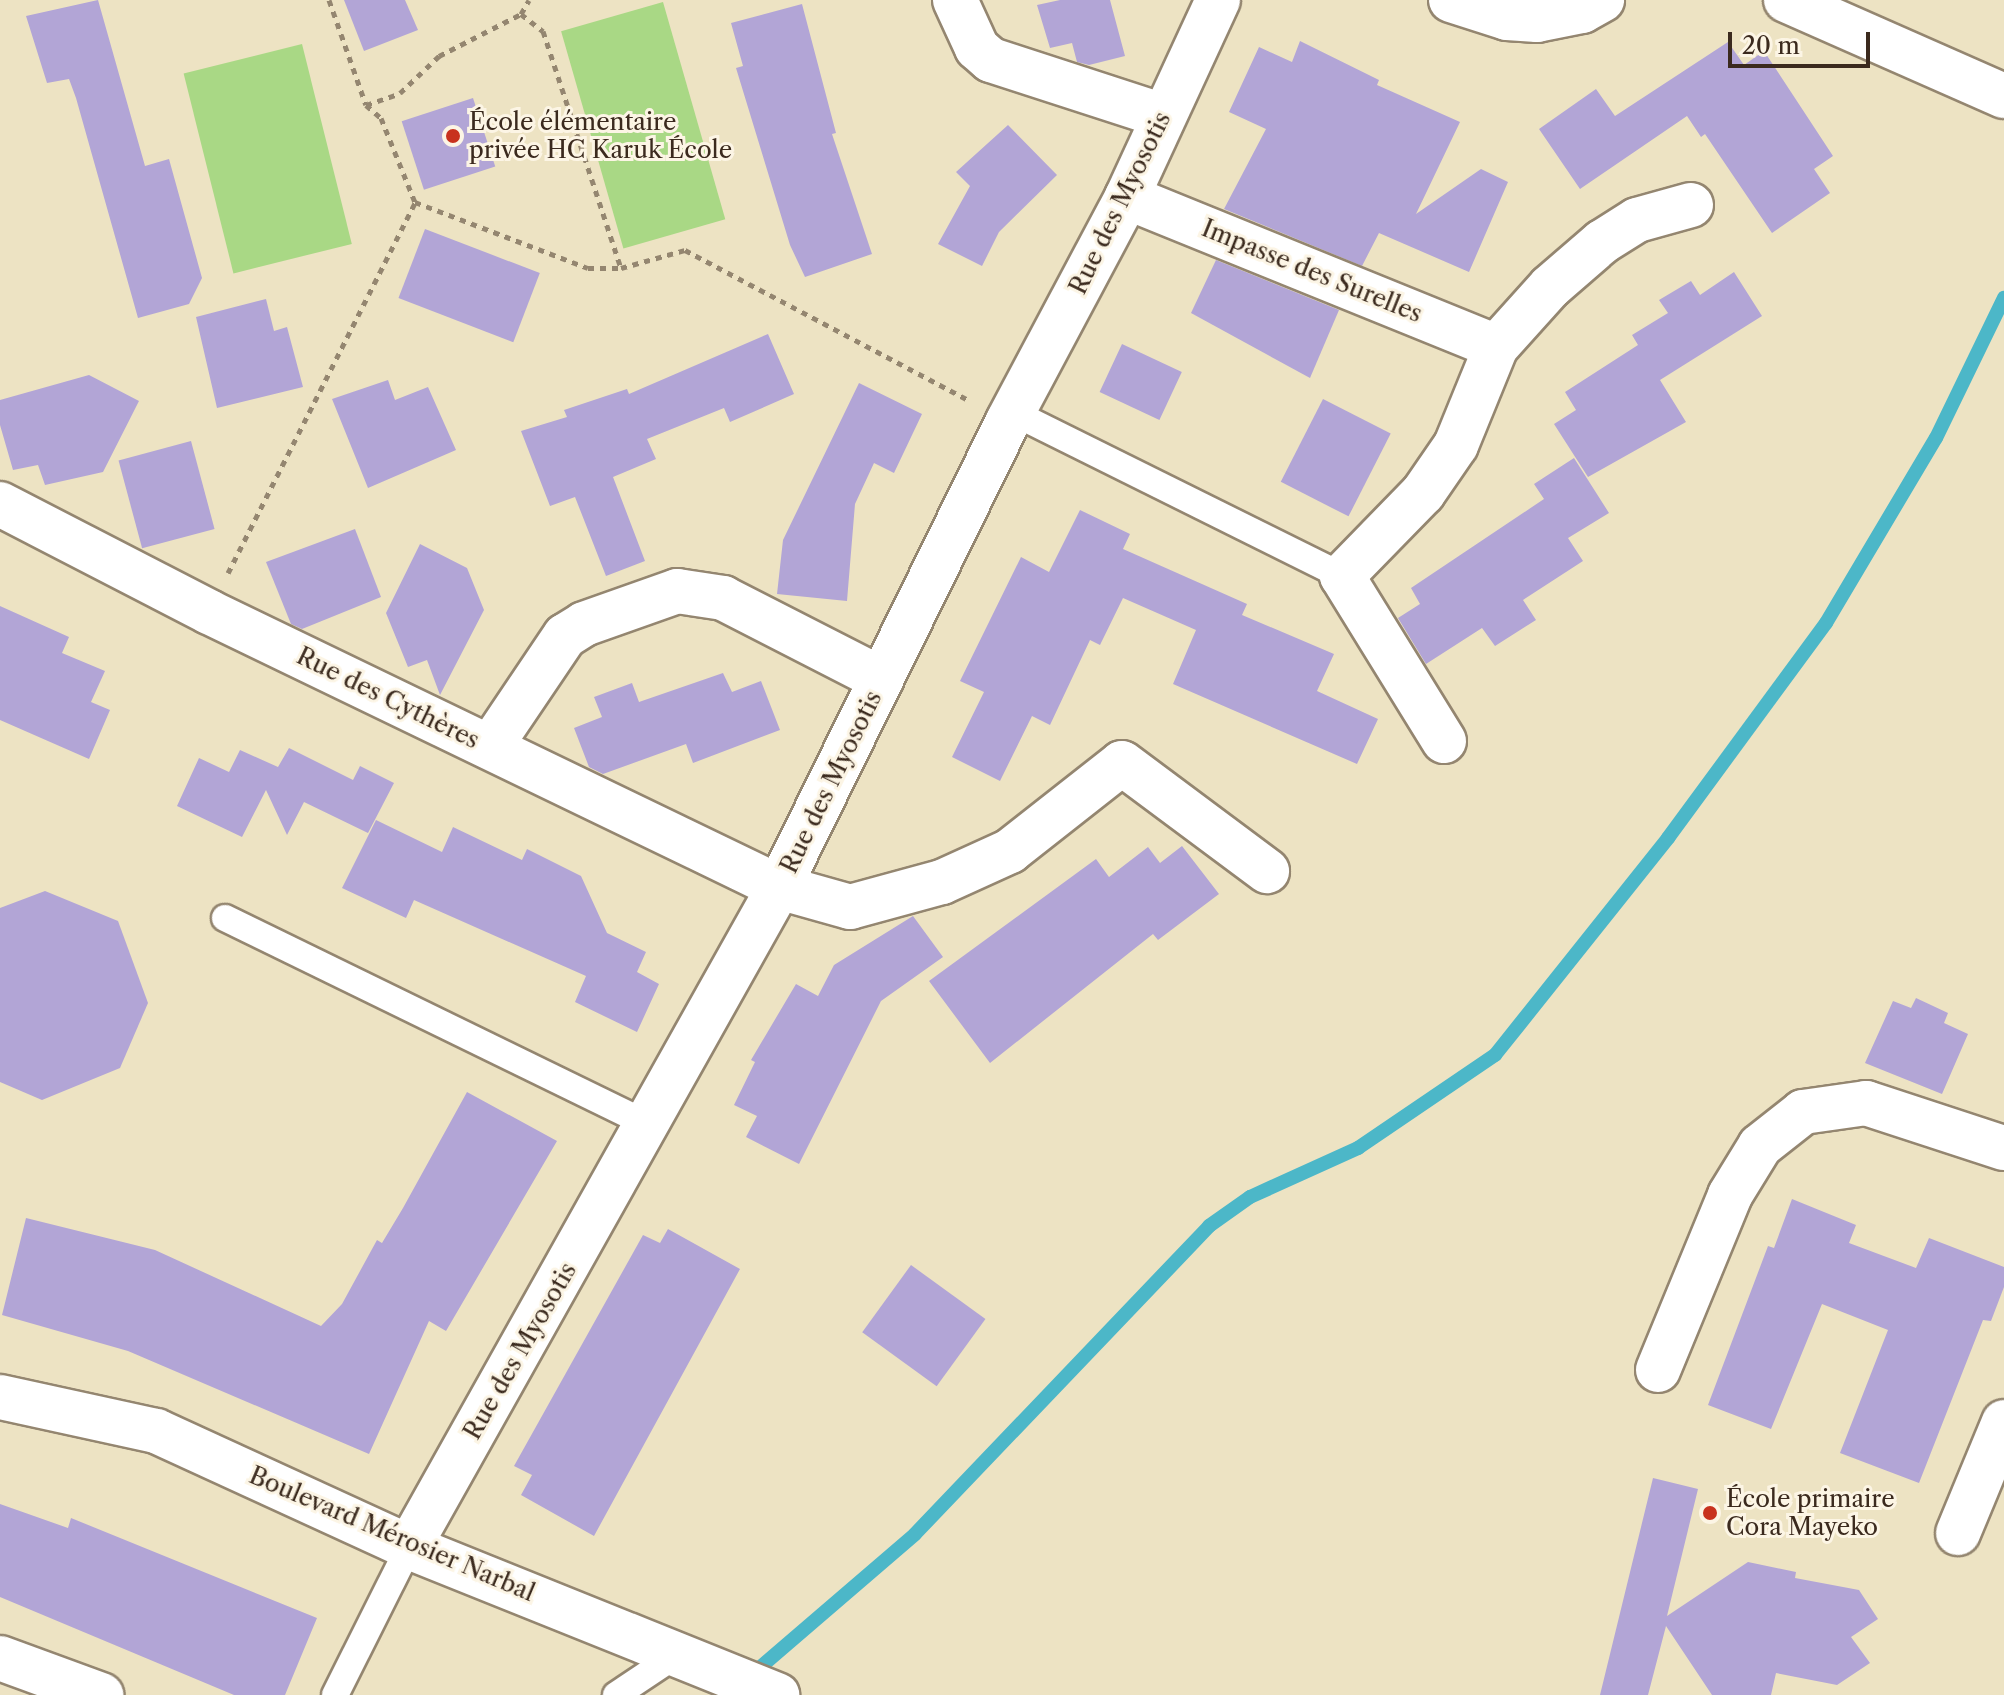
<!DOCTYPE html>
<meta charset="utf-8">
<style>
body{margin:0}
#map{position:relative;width:2004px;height:1695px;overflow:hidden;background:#ede3c3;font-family:"Libre Caslon Text",serif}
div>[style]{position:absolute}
.green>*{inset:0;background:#a9d885;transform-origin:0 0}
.stream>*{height:14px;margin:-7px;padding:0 7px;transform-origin:7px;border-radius:7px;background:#4cb7c8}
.building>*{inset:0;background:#b2a5d6;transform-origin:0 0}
.path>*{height:5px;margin-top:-2.5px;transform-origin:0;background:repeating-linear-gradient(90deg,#948670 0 6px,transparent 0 12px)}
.roads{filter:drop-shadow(2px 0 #948670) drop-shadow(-2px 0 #948670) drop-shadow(0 2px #948670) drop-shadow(0 -2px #948670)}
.lane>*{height:26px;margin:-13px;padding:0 13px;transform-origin:13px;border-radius:13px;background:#fff}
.street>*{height:44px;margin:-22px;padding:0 22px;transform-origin:22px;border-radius:22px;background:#fff}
.dots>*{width:22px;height:22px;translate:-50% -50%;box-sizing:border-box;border:4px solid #fcf5e5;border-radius:50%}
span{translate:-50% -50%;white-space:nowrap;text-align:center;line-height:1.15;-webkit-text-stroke:6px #fcf5e5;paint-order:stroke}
.poi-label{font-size:24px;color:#3b2a1e}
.left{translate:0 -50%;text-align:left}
.street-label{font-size:24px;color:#3b2a1e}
.scale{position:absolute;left:1728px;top:32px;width:142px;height:36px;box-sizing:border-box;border:4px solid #3b2a1e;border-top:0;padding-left:10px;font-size:24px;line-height:28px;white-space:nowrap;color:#3b2a1e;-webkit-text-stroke:6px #fcf5e5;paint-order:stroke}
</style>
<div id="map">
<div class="green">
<i style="left:663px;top:2px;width:226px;height:106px;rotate:74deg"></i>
<i style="left:302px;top:44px;width:206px;height:122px;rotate:76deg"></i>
</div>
<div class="stream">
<i style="left:749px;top:1677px;width:219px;rotate:-40.7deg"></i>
<i style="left:915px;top:1534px;width:426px;rotate:-46.3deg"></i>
<i style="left:1209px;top:1226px;width:50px;rotate:-35.3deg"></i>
<i style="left:1250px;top:1197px;width:119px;rotate:-24.4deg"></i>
<i style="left:1358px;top:1148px;width:166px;rotate:-34.2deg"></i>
<i style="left:1495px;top:1055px;width:278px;rotate:-51.4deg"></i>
<i style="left:1668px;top:838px;width:267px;rotate:-53.7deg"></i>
<i style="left:1826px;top:623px;width:215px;rotate:-59.3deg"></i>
<i style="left:1936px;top:438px;width:156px;rotate:-64.1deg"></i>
</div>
<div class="building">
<i style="clip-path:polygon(98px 0,145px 166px,169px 159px,202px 278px,189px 304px,138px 318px,76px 98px,69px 79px,47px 83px,26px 16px)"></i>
<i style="clip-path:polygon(344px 0,405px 0,418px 30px,364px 51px)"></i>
<i style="clip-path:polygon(1060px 0,1110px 0,1125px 56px,1089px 65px,1077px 62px,1072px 43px,1050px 48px,1037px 5px)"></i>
<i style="clip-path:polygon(802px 4px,836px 133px,832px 134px,872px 254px,805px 277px,790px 245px,736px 68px,743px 66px,731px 23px)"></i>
<i style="clip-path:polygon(1300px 41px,1379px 80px,1377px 85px,1460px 122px,1416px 214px,1481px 169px,1508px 182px,1469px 272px,1379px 233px,1362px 266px,1224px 209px,1266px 129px,1229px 112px,1259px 47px,1292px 62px)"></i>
<i style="clip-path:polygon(1728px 42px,1744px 65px,1764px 51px,1833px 156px,1814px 169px,1830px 193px,1772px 233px,1705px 134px,1701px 137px,1687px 116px,1580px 189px,1539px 129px,1596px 89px,1615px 116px)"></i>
<i style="left:473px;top:98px;width:72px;height:75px;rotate:72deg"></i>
<i style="clip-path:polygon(1008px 125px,1057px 175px,999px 232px,982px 266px,938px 244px,970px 186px,956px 172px)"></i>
<i style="left:425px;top:229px;width:123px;height:74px;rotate:21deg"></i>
<i style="clip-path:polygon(1216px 260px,1339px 310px,1310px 378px,1191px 313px)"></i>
<i style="clip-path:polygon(1734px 272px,1762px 316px,1660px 380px,1686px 422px,1588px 477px,1554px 424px,1576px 410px,1565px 392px,1638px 345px,1632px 335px,1668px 313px,1659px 300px,1691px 281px,1700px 295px)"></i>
<i style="clip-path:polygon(266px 299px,274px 331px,287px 327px,303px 387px,217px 408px,196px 317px)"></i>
<i style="clip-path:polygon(768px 334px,794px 394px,730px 422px,724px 408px,647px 439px,656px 459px,613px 477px,645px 561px,606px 576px,575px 497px,550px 506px,521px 431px,567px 417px,564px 410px,627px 389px,629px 394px)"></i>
<i style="left:1122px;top:344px;width:66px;height:53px;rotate:25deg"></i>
<i style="clip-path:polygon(89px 375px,139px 401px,103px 472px,45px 485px,38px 465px,13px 470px,0 425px,0 400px)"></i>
<i style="clip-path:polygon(388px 380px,395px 400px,428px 387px,456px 450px,368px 488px,332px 399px)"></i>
<i style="clip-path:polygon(859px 383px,922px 414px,894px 473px,874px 463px,855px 504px,847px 601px,777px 594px,783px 540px)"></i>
<i style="left:1323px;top:399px;width:76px;height:93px;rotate:27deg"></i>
<i style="left:191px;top:441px;width:91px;height:75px;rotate:75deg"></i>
<i style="clip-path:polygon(1574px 458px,1609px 513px,1568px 538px,1583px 561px,1523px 600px,1536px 620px,1495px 646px,1482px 628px,1426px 664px,1398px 618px,1420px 604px,1411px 588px,1544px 499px,1534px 484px)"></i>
<i style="clip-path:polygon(1080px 510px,1130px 534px,1123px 549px,1247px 604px,1242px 615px,1334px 654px,1317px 691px,1378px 719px,1357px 764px,1173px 684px,1196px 630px,1123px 598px,1100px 645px,1090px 640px,1050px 725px,1032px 716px,1000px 781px,952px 757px,984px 692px,960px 681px,1021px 557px,1049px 572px)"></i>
<i style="clip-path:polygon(355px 529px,381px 597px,302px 629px,291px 624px,266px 562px)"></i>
<i style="clip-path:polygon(420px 544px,467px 568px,484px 610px,440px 695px,427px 660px,408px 667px,386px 613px)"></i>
<i style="clip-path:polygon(0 606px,69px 637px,62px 653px,105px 671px,91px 702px,110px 710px,89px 759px,0 720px)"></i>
<i style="clip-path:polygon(723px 673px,732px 692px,761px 681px,780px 730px,693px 763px,686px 744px,603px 774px,589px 767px,574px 728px,602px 717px,594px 697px,632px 683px,639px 702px)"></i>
<i style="clip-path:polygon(289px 748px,353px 780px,360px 766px,394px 783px,368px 833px,304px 802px,287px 835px,266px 790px,242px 837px,177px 806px,199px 758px,229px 772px,240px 750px,278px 767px)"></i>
<i style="clip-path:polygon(376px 820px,442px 852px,453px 827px,522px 860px,527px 849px,581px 876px,607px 933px,646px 952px,637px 972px,659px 984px,637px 1032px,575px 1002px,586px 976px,414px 900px,406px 918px,342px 888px)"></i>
<i style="clip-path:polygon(1182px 846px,1219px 894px,1158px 940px,1153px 934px,990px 1063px,929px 981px,1096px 859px,1109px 877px,1148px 847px,1160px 863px)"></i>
<i style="clip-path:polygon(45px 891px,118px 921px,148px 1003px,120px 1068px,42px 1100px,0 1082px,0 908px)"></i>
<i style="clip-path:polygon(913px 916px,943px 957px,881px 1001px,799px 1164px,746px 1137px,757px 1116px,734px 1105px,755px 1062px,751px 1060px,796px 984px,818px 996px,834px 965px)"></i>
<i style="clip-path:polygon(1916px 998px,1948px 1013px,1944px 1023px,1968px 1034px,1942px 1094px,1865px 1063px,1893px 1001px,1911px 1008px)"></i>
<i style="clip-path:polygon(467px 1092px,557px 1141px,446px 1331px,429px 1321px,369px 1454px,128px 1351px,2px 1315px,26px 1218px,155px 1250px,321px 1326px,342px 1304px,377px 1240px,382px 1243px,403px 1208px)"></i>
<i style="clip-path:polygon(1792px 1199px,1856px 1225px,1849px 1243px,1916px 1268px,1929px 1238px,2004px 1267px,2004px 1287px,1991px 1321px,1983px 1320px,1919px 1483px,1840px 1453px,1888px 1330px,1822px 1304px,1771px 1429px,1708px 1405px,1768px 1246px,1774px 1248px)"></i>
<i style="clip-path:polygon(668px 1229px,740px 1269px,594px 1536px,521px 1495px,532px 1475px,514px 1466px,643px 1235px,660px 1243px)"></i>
<i style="left:911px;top:1265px;width:92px;height:83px;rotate:36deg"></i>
<i style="clip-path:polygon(1653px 1478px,1698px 1489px,1667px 1616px,1748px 1562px,1796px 1572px,1795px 1578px,1859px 1590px,1878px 1619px,1851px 1637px,1870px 1663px,1837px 1685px,1776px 1673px,1771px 1695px,1712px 1695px,1666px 1626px,1648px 1695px,1600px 1695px)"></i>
<i style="clip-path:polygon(0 1504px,68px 1528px,71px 1518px,317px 1618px,285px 1695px,234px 1695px,0 1597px)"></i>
</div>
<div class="path">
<i style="left:329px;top:0;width:111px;rotate:70.6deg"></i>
<i style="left:366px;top:105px;width:20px;rotate:41deg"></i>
<i style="left:381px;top:118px;width:91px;rotate:68deg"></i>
<i style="left:415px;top:202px;width:185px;rotate:20.9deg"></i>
<i style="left:588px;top:268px;width:33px"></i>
<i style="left:621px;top:268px;width:66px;rotate:-15.7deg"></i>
<i style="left:685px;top:250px;width:320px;rotate:27.9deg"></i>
<i style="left:521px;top:14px;width:28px;rotate:38deg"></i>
<i style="left:543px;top:31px;width:250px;rotate:71.8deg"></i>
<i style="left:366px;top:105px;width:36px;rotate:-19deg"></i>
<i style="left:400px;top:93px;width:54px;rotate:-43.5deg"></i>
<i style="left:439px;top:56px;width:92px;rotate:-27.1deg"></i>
<i style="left:521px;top:14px;width:16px;rotate:-60deg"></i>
<i style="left:228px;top:573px;width:415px;rotate:-63.2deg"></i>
</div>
<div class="roads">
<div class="lane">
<i style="left:1014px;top:413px;width:366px;rotate:26.4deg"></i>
<i style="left:225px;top:918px;width:473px;rotate:26deg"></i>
<i style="left:335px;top:1695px;width:165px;rotate:-63.4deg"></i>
<i style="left:616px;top:1695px;width:76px;rotate:-33.7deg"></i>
</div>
<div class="street">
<i style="left:955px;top:0;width:53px;rotate:65.4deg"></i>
<i style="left:977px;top:48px;width:18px;rotate:41deg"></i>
<i style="left:991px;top:60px;width:181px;rotate:18deg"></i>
<i style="left:1451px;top:0;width:59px;rotate:17.8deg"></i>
<i style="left:1507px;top:18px;width:30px;rotate:4deg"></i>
<i style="left:1537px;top:20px;width:46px;rotate:-11.3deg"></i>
<i style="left:1582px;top:11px;width:23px;rotate:-29deg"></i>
<i style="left:1786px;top:0;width:238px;rotate:23.8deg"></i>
<i style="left:1127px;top:197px;width:398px;rotate:22.1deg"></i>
<i style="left:1496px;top:347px;width:81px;rotate:-48deg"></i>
<i style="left:1550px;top:287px;width:69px;rotate:-40.9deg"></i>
<i style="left:1602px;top:242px;width:41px;rotate:-32.2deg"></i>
<i style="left:1637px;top:220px;width:56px;rotate:-15.5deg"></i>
<i style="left:0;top:504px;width:235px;rotate:27.3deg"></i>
<i style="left:209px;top:612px;width:633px;rotate:25.76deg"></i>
<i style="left:779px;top:887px;width:74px;rotate:15.7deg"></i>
<i style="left:850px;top:907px;width:95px;rotate:-15.2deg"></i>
<i style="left:942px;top:882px;width:75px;rotate:-24.5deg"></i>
<i style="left:1010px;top:851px;width:142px;rotate:-38.2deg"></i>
<i style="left:1122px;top:763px;width:181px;rotate:36.7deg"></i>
<i style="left:1444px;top:741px;width:194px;rotate:-121.7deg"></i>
<i style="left:1342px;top:576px;width:116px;rotate:-45.7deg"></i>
<i style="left:1423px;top:493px;width:58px;rotate:-55.5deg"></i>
<i style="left:1456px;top:445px;width:106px;rotate:-67.8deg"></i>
<i style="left:490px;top:747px;width:134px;rotate:-56deg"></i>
<i style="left:565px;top:636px;width:22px;rotate:-32deg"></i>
<i style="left:584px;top:624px;width:99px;rotate:-19.5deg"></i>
<i style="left:677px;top:591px;width:47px;rotate:8.7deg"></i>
<i style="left:723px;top:598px;width:178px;rotate:27.1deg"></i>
<i style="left:1658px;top:1370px;width:189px;rotate:-67.6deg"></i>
<i style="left:1730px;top:1195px;width:57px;rotate:-58.5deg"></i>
<i style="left:1760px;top:1146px;width:55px;rotate:-38.3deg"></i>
<i style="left:1803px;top:1112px;width:64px;rotate:-8.1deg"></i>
<i style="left:1866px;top:1103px;width:145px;rotate:18.1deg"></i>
<i style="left:0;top:1397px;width:160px;rotate:12.3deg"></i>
<i style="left:156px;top:1431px;width:278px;rotate:24.6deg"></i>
<i style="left:409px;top:1547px;width:397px;rotate:21.9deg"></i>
<i style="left:1958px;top:1533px;width:120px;rotate:-67.5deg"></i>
<i style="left:409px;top:1547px;width:757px;rotate:-60.72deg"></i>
<i style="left:779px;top:887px;width:519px;rotate:-63.83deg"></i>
<i style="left:1008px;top:421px;width:254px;rotate:-62deg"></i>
<i style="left:1127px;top:197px;width:217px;rotate:-65.2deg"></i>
<i style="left:0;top:1658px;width:108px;rotate:20.1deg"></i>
</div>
</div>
<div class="dots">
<i style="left:453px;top:136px;background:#c8321e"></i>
<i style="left:1710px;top:1513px;background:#c8321e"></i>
</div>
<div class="poi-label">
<span class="left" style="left:469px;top:136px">École élémentaire<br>privée HC Karuk École</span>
<span class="left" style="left:1726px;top:1513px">École primaire<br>Cora Mayeko</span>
</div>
<div class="street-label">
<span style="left:1120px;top:203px;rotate:-64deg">Rue des Myosotis</span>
<span style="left:1312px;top:271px;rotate:22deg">Impasse des Surelles</span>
<span style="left:388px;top:698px;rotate:26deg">Rue des Cythères</span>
<span style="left:831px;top:782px;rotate:-64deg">Rue des Myosotis</span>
<span style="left:520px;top:1351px;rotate:-60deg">Rue des Myosotis</span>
<span style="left:392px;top:1534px;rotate:23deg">Boulevard Mérosier Narbal</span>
</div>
<div class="scale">20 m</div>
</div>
